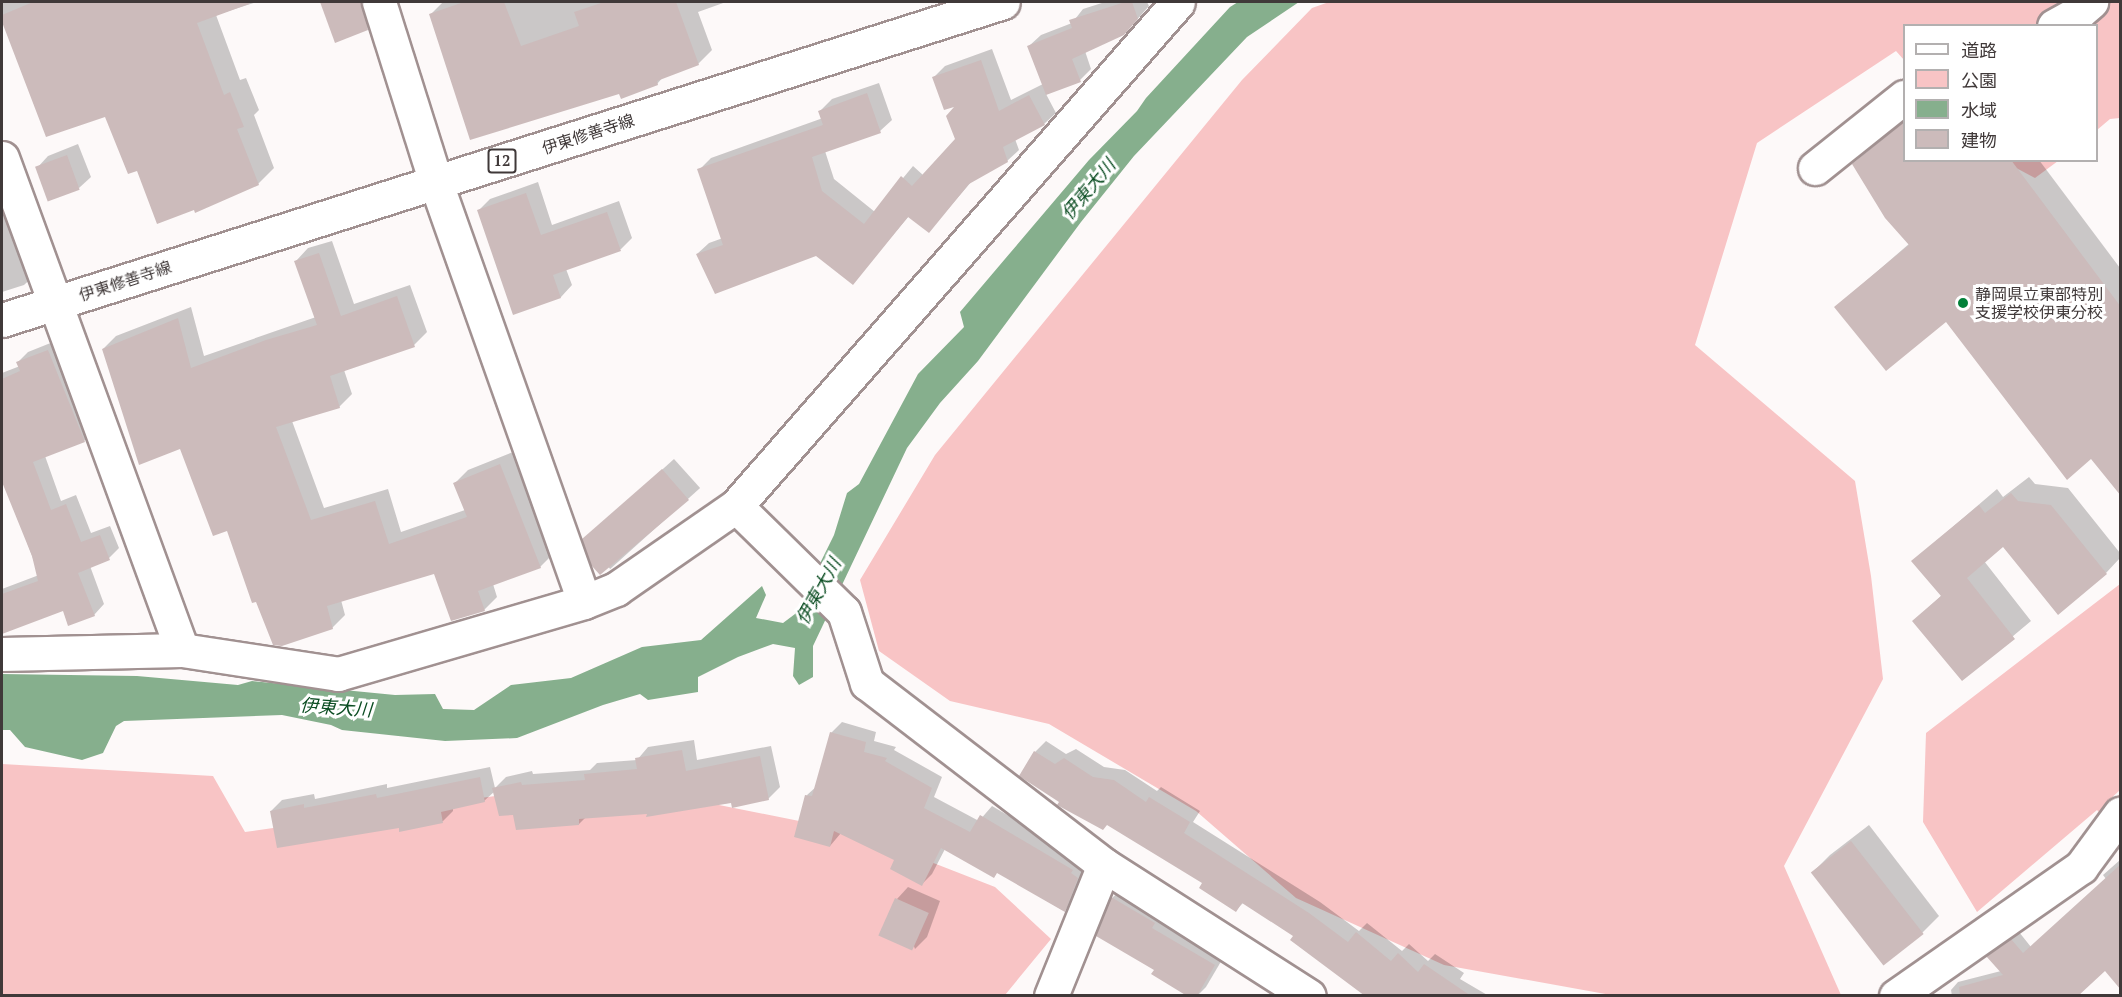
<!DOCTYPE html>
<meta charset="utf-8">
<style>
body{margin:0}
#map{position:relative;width:2122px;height:997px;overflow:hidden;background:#fdf9f9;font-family:"PT Serif","Noto Sans JP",serif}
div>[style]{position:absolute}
.green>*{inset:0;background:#f8c4c5}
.water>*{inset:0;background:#86af8d}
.shadow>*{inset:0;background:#0003;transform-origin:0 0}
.building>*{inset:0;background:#cbb;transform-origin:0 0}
.roads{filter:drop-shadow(2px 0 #a19191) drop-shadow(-2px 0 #a19191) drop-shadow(0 2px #a19191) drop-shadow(0 -2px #a19191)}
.minor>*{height:33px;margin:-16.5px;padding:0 16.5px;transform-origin:16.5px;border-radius:16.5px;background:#fff}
.major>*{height:33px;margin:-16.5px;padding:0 16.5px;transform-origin:16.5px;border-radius:16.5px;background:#fff}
.dots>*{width:16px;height:16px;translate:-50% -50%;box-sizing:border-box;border:3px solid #fff;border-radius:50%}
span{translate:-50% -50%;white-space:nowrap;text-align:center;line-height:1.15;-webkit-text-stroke:6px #fff;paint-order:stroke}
.shield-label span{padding:2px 4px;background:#fff;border:2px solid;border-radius:4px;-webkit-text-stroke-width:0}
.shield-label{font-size:15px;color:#403939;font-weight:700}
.street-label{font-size:16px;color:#403939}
.poi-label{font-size:16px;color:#403939}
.left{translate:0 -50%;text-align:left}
.water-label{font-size:18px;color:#0b4d22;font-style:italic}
.frame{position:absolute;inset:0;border:3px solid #403939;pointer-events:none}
.legend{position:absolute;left:1903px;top:24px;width:195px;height:138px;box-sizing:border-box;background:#fff;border:2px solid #b3b0b0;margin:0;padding:8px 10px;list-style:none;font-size:18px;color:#403939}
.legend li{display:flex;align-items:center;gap:12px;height:30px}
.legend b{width:30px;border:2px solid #b3b0b0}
</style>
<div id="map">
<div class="green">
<i style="clip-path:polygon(1329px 2px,2120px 2px,2120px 118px,2110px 119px,2097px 130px,2096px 26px,1904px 26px,1904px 60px,1896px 51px,1757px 143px,1695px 345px,1855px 481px,1871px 576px,1883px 679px,1784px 866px,1841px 995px,1611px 995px,1444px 965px,1296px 898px,1196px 811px,1049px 724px,950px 701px,879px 651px,860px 580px,935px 455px,1242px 80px,1312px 8px)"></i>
<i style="clip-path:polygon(2003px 161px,2058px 161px,2035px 178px)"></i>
<i style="clip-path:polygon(2120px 584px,2120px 790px,2105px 804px,2120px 794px,2120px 835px,2097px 810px,1977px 912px,1923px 822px,1926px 733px)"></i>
<i style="clip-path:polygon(2px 764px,213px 776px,245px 832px,502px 795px,714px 804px,854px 832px,995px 887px,1051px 939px,1005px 995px,2px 995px)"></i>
</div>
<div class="water">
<i style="clip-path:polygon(1238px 2px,1299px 2px,1247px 37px,1134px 156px,1081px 222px,978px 361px,940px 403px,907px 448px,813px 646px,813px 677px,799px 685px,793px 676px,795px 648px,773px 644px,738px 657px,698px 677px,698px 692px,648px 700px,640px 694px,603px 705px,517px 738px,445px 741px,342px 730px,331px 725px,282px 715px,124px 721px,116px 726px,103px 753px,82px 760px,25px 747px,10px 730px,2px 730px,2px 674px,137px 676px,238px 685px,252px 681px,395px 695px,435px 694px,443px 709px,474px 710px,511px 685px,571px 678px,642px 647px,701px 640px,762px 586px,766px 595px,756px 618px,783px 623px,795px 614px,834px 535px,847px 493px,859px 484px,918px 374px,964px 327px,960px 312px,1089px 160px,1137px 111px,1146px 98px,1230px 7px)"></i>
</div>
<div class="shadow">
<i style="clip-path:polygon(2px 2px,257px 2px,216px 15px,240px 80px,246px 78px,259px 110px,254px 115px,274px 168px,258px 184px,106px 115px,47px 135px,2px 18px)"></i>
<i style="clip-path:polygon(322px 2px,380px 2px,383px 13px,367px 29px,336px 41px)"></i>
<i style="clip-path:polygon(443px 2px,726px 2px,698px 12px,712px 50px,698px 64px,664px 76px,657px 84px,620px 92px,431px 14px)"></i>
<i style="clip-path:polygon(1105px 2px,1147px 2px,1149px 6px,1135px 22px,1085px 51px,1091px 69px,1080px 80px,1046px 94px,1056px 113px,1044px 124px,1015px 139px,1019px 150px,1007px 161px,972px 181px,929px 231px,909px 216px,852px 283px,816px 254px,697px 254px,709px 243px,723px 238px,699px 170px,711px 158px,823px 118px,820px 111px,832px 99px,879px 83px,892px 120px,880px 131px,825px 151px,834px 179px,875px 212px,913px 166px,923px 175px,956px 139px,958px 104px,934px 77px,945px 66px,992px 49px,1011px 100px,1043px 84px,1029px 46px,1041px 35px,1072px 23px,1083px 9px)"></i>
<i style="clip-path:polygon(1904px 120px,1904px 160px,2039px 160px,2120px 268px,2120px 493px,2092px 457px,1947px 320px,1836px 307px,1910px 243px,1854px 164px)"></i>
<i style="clip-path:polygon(78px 144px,91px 177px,79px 188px,37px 168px,48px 156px)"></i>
<i style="clip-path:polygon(2px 179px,36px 274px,24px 285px,2px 292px)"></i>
<i style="clip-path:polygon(538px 182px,552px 225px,619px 201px,632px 238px,621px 249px,566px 269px,572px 285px,561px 297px,514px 313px,479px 210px,490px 199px)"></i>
<i style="clip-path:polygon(332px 241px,354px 304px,410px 285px,427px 332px,414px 345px,344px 370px,352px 394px,339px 407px,292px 421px,324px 508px,388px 489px,401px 532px,465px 510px,455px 483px,468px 470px,513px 452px,553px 554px,540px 567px,493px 584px,497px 597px,484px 610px,435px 572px,341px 600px,345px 615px,332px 628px,257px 600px,228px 529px,181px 447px,103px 349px,116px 336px,191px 307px,204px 356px,316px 317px,296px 261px,308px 248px)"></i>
<i style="clip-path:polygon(58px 340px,94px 430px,84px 441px,45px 456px,61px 501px,76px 495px,91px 533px,110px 526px,119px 548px,109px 558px,90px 566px,104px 604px,94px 615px,64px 609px,2px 633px,2px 589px,39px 575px,2px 474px,2px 373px,20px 366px,18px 362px,28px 352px)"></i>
<i style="left:674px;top:459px;width:39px;height:121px;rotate:48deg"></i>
<i style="clip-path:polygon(2029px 477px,2035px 484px,2068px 488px,2120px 553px,2120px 558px,2106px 573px,2003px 545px,1984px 561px,2031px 621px,1963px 678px,1914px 621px,1942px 595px,1913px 561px,1997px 489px,2003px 497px)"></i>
<i style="clip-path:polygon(842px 722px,876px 732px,874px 741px,896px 747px,894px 750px,942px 777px,934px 797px,979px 821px,992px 806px,1082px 859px,1088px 867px,1075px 900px,1064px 911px,998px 872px,945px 849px,932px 874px,921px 885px,896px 860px,841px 833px,830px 846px,807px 795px,817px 786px,831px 733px)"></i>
<i style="clip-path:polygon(694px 740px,697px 760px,771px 746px,780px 787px,768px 799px,586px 817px,579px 824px,515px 813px,495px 791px,484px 801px,453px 808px,453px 811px,443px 821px,401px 830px,400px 826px,271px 811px,282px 800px,314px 794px,315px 799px,387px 784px,387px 788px,490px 767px,495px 788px,506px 777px,532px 771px,533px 774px,590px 770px,597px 763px,637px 760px,648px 747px)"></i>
<i style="clip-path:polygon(1046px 741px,1066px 754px,1076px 749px,1104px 767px,1125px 770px,1157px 791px,1161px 787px,1200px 811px,1193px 822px,1320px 902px,1359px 931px,1367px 923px,1402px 951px,1409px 944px,1428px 961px,1435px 954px,1464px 973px,1460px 979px,1489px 996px,1363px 996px,1365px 993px,1295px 936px,1244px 902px,1236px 910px,1205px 883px,1108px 824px,1061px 801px,1035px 752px)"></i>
<i style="clip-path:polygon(1869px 825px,1939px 916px,1922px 933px,1813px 872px,1830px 855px)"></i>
<i style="clip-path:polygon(2120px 860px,2120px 988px,2105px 969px,2075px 996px,1952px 996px,1951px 990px,1958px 982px,2001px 971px,1988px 956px,2019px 932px,2031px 947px,2106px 879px,2103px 875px)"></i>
<i style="clip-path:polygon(908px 887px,940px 901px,927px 937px,915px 949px,897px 899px)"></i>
<i style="clip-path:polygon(1124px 887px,1226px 953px,1206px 987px,1197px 996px,1156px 969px,1112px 898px)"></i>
</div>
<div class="building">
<i style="clip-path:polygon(33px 2px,248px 2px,249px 4px,197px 23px,224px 95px,230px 92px,244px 127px,237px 129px,259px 185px,195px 213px,194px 210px,157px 224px,137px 171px,128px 174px,105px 117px,46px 137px,2px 22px,2px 15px)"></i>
<i style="clip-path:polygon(320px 2px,361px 2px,368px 30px,335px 43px)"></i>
<i style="clip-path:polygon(464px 2px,504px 2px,521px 46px,579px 26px,574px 12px,604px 2px,676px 2px,699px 65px,657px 81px,658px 85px,621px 99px,619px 94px,470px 140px,429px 14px)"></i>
<i style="clip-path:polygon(1125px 2px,1132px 2px,1138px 19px,1124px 35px,1072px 59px,1081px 82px,1046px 95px,1027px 46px,1072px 28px,1069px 20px)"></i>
<i style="clip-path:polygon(981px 60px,999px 111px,1029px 95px,1045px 125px,1003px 147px,1008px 162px,969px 184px,929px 233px,908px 217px,853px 285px,816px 256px,715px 294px,696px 254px,723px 245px,697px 169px,823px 125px,818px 111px,867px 93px,881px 133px,812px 157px,822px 191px,864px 224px,901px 176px,912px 186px,955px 139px,946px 116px,954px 107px,944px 110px,932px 77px)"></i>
<i style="clip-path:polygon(1905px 121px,1905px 160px,2011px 160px,2121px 307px,2121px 496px,2091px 459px,2067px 480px,1946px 322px,1886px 371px,1834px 307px,1909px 245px,1885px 218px,1852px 164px)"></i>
<i style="left:67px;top:155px;width:37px;height:34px;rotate:70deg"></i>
<i style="clip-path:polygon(526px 193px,541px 235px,607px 212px,621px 251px,553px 275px,561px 298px,513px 315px,477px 210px)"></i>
<i style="clip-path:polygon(319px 253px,341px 316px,397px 296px,415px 347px,330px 376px,340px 408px,276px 427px,311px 520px,375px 501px,389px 544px,467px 517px,453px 483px,500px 464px,541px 568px,478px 591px,485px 611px,451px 621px,434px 574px,327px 606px,333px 629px,282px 646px,273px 645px,256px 602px,252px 603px,227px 531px,213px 536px,180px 449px,139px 465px,102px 349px,178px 318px,191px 368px,266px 340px,317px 325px,294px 261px)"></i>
<i style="clip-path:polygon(48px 350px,85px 442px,33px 462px,51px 510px,66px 504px,81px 542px,100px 535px,110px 560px,78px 573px,95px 616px,68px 626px,63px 611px,2px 634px,2px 594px,38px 581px,32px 556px,2px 482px,2px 379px,20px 371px,16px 362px)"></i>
<i style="clip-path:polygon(662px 469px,689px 500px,600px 575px,591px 565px,582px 539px)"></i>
<i style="clip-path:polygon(2011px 493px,2018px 501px,2051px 505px,2107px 574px,2058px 615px,2003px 547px,1967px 578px,2015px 639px,1962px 681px,1912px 621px,1941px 596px,1911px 561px,1979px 505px,1985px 513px)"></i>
<i style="clip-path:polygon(830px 732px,866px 742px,864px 752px,887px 758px,885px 761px,932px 788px,924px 808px,970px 832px,980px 815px,1073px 870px,1071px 873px,1078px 878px,1065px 912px,997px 873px,994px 878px,941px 848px,922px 886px,890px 869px,894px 860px,834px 831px,830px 847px,794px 837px,805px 795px,812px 796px)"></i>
<i style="clip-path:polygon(682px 750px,686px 771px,760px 756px,769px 800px,732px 808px,731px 803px,646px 817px,647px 814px,579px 819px,579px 825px,516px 830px,513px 815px,499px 816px,492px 788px,521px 782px,522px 785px,585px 780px,584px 774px,637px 769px,635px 758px)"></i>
<i style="clip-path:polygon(1034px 751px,1055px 764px,1064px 758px,1093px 777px,1114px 780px,1146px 802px,1149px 797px,1190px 822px,1184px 833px,1309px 913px,1348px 942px,1356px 932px,1391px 961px,1398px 953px,1418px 972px,1424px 964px,1471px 996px,1365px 996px,1290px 940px,1293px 936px,1242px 903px,1236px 912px,1199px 888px,1202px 883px,1107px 825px,1103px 830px,1057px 805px,1059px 802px,1019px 776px)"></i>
<i style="clip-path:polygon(480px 777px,485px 802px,441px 812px,443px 823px,399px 832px,399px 828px,277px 848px,270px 811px,304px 804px,304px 808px,376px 794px,377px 798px)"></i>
<i style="left:1851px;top:841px;width:118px;height:51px;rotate:52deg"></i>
<i style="clip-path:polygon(2121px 864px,2121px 990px,2105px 971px,2078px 996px,1960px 996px,1959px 987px,2003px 975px,1986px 956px,2011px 939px,2023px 953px)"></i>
<i style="clip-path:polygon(1111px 897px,1155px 923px,1152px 928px,1215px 965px,1197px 996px,1187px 996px,1151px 974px,1154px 970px,1096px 936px)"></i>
<i style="left:895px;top:898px;width:37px;height:41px;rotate:24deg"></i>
</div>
<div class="roads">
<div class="minor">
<i style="left:379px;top:2px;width:190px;rotate:72.5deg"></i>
<i style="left:436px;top:183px;width:444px;rotate:70.5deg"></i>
<i style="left:2054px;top:26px;width:29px;rotate:-29deg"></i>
<i style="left:2079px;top:12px;width:16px;rotate:-40deg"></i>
<i style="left:2px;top:158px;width:524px;rotate:69.9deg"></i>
<i style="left:1815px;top:168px;width:114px;rotate:-38.6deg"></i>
<i style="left:736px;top:506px;width:151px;rotate:44.5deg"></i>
<i style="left:844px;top:612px;width:75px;rotate:72.1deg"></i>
<i style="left:867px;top:683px;width:299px;rotate:37.5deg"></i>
<i style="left:1104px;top:865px;width:243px;rotate:32.6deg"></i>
<i style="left:2px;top:654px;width:180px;rotate:-1.3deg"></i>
<i style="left:182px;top:650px;width:158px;rotate:8.7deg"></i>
<i style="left:338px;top:674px;width:256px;rotate:-16.3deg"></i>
<i style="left:584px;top:602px;width:35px;rotate:-22deg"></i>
<i style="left:616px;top:589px;width:146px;rotate:-34.7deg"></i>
<i style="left:736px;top:506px;width:670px;rotate:-48.75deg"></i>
<i style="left:1051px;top:996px;width:141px;rotate:-68deg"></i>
<i style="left:1896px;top:996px;width:226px;rotate:-34.9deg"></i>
<i style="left:2081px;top:867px;width:66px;rotate:-53.7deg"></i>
</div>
<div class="major">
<i style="left:2px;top:320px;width:1050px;rotate:-17.62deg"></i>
</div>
</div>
<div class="dots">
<i style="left:1963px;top:303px;background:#028038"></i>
</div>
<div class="shield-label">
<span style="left:502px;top:161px">12</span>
</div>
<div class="street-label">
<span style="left:588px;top:134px;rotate:-18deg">伊東修善寺線</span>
<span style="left:125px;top:281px;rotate:-18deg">伊東修善寺線</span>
</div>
<div class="poi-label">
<span class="left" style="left:1975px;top:303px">静岡県立東部特別<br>支援学校伊東分校</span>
</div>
<div class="water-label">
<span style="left:1088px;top:189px;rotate:-50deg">伊東大川</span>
<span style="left:818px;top:591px;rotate:-61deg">伊東大川</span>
<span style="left:336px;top:707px;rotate:4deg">伊東大川</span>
</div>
<div class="frame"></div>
<ul class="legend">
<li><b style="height:8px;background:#fff"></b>道路</li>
<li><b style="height:16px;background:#f8c4c5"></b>公園</li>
<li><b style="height:16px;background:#86af8d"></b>水域</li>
<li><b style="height:16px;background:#cbb"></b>建物</li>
</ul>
</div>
